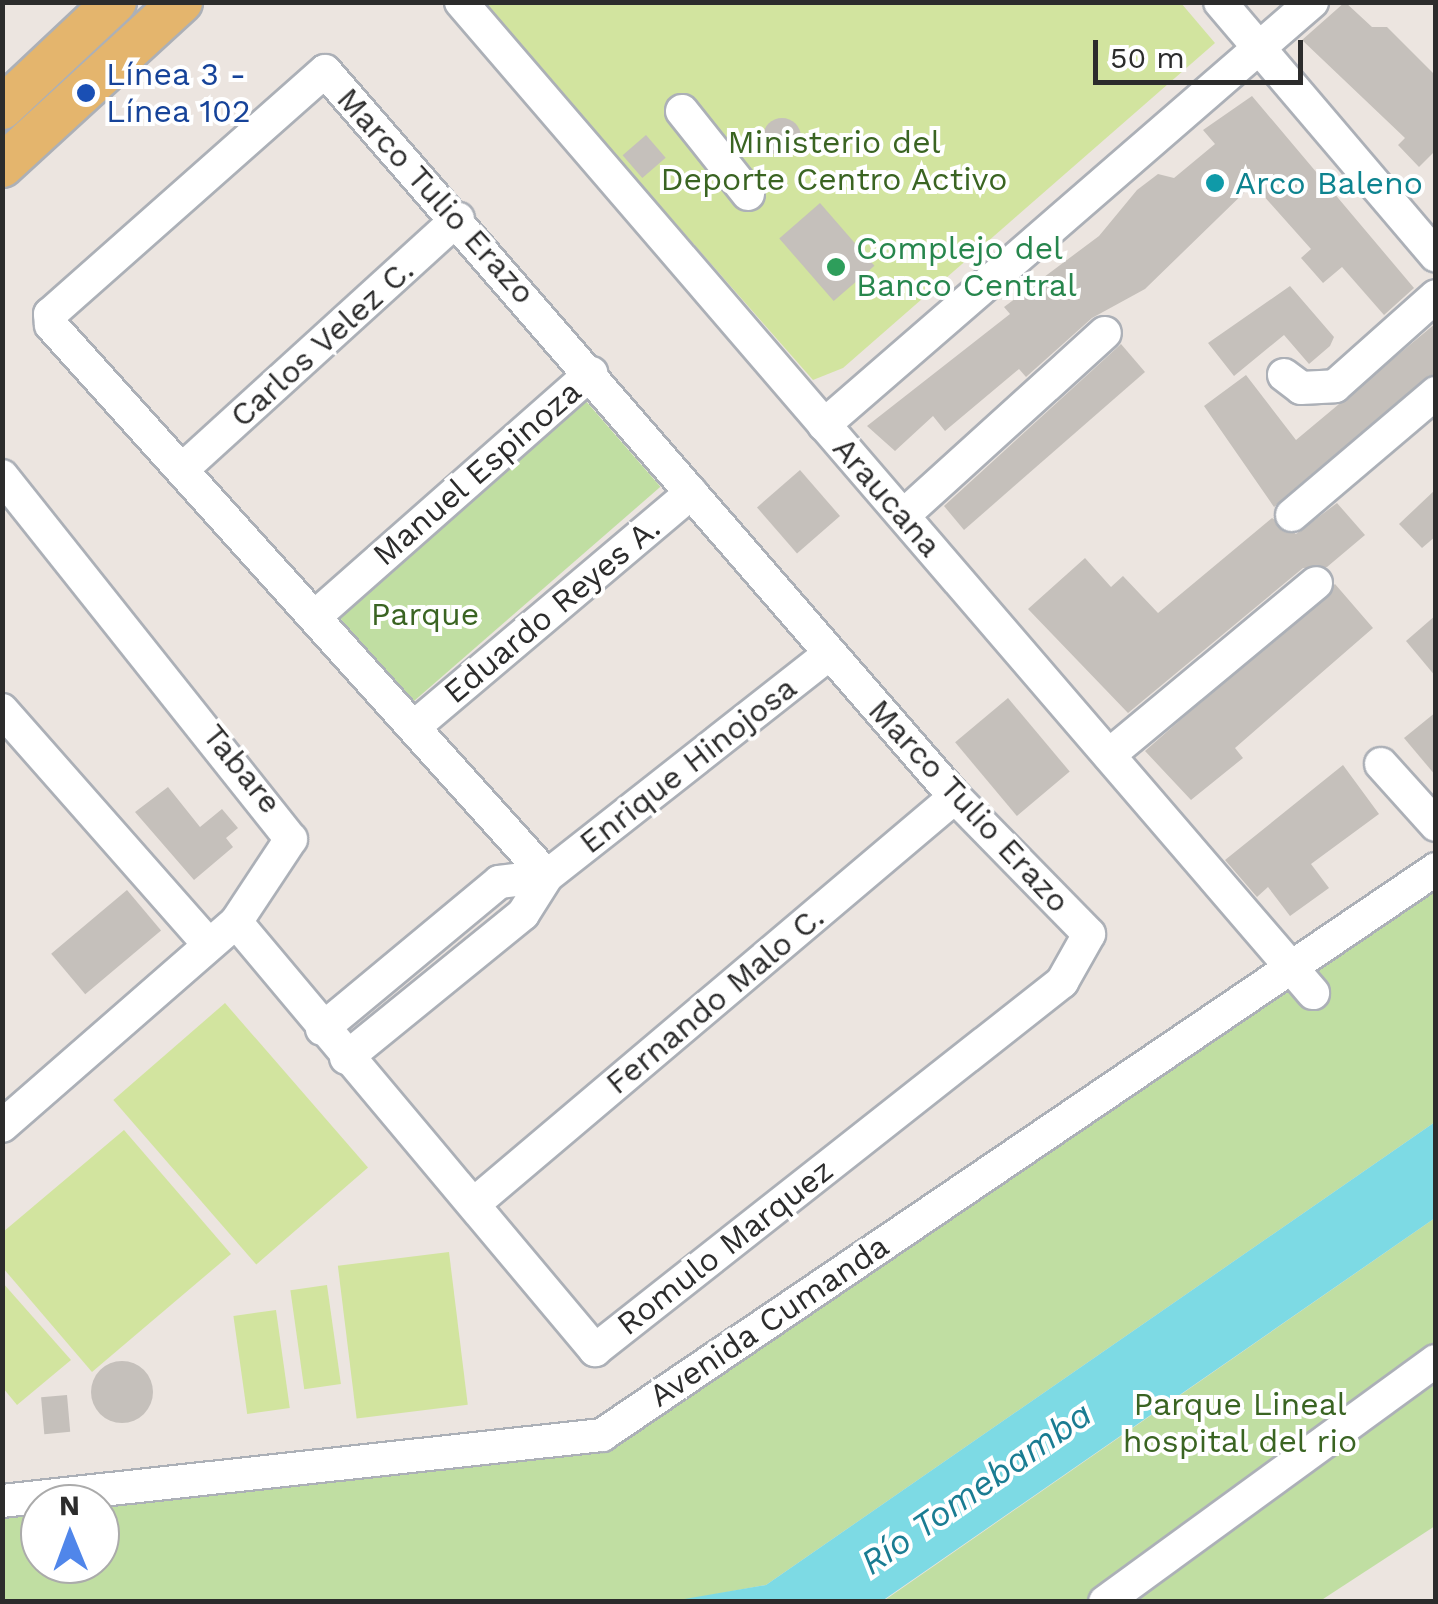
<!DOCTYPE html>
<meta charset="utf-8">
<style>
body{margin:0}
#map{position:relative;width:1438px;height:1604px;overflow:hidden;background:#ece5e0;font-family:"Work Sans",sans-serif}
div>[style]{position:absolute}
.green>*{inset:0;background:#c0dea2;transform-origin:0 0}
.pitch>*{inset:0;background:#d2e49f;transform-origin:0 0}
.water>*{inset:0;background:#7ddae4}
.building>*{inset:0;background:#c5c0bb;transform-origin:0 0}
.round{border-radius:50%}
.roads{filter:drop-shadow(2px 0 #acb0b7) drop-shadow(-2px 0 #acb0b7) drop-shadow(0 2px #acb0b7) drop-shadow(0 -2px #acb0b7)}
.minor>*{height:32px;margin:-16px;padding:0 16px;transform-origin:16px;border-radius:16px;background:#fff}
.major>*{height:42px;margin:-21px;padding:0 21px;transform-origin:21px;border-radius:21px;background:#e4b56d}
.dots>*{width:28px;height:28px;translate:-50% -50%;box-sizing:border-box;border:5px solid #fff;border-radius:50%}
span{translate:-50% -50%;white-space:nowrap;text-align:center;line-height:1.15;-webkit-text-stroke:8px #fff;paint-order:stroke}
.transit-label{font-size:32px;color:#164399}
.left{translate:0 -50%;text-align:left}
.park-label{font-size:32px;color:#3a6422}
.culture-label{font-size:32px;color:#0d838f}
.street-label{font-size:32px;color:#2c2c2c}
.leisure-label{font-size:32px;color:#27864d}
.water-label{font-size:35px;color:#1a7c92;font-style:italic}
.frame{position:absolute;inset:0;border:5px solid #2c2c2c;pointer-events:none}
.north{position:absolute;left:20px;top:1484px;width:100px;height:100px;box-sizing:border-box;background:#fff;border:2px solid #ababab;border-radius:50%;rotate:359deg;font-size:28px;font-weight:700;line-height:40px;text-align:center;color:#2c2c2c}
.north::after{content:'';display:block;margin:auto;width:35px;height:45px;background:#5086ea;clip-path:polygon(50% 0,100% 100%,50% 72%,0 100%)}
.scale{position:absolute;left:1093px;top:40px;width:210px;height:45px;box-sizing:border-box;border:5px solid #2c2c2c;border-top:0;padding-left:12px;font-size:30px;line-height:35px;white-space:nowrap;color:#2c2c2c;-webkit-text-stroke:8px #fff;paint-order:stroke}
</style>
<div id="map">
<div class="green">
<i style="left:585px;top:400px;width:115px;height:328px;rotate:49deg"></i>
<i style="clip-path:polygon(1435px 869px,1435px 1122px,766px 1585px,673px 1602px,3px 1601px,2px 1512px,40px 1507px,40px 1564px,100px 1564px,100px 1504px,602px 1435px)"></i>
<i style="clip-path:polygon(1435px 1218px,1435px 1526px,1320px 1601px,882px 1602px)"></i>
</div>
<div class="pitch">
<i style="clip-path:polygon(482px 3px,1181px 3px,1215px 43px,843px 368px,813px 380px)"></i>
<i style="left:225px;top:1003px;width:218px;height:148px;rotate:49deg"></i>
<i style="clip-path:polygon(124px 1130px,231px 1254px,92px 1372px,3px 1268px,3px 1232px)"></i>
<i style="left:449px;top:1252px;width:154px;height:112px;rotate:83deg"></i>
<i style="clip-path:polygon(2px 1282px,71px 1360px,17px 1405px,3px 1388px)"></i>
<i style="left:327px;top:1285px;width:100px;height:37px;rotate:82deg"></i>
<i style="left:276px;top:1310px;width:99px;height:43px;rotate:82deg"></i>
</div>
<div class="water">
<i style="clip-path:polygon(1435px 1122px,1435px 1218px,882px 1601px,673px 1601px,766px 1585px)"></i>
</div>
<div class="building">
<i style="clip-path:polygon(1345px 2px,1372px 27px,1387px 27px,1436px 76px,1436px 150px,1419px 167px,1398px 145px,1405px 138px,1302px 40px)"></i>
<i style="clip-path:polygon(1252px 96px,1414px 288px,1384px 315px,1342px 267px,1323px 283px,1301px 258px,1311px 249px,1253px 184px,1145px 289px,1092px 318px,1026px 377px,1019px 369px,945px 431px,933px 416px,895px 451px,867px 426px,1010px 314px,1004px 307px,1099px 236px,1137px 190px,1158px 174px,1174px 178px,1215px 144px,1203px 130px)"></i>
<i class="round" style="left:763px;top:118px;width:38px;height:38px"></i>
<i style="left:646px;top:135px;width:30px;height:31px;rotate:49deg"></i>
<i style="left:820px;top:203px;width:83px;height:54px;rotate:49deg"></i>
<i style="clip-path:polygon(1290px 286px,1334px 337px,1330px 346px,1309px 364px,1284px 335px,1234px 376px,1208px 343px)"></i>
<i style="clip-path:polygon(1436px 323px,1436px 373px,1274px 507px,1204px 406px,1246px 375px,1296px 440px)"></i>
<i style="clip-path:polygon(1121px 344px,1145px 372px,964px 530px,944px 506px)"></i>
<i style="left:800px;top:470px;width:61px;height:57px;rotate:49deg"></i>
<i style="clip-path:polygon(1436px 489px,1436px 536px,1422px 548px,1399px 524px)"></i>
<i style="clip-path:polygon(1337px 503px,1365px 535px,1327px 567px,1303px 568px,1128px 713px,1028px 609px,1085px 558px,1111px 587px,1123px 576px,1158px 613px,1272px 518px,1296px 534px)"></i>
<i style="clip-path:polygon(1335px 584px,1373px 628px,1235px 748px,1243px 758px,1191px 800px,1145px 751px)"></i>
<i style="clip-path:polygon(1436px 615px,1436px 677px,1406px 641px)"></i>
<i style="left:1008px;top:698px;width:96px;height:69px;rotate:50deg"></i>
<i style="clip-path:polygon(1436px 712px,1436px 776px,1404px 738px)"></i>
<i style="clip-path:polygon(1343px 765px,1379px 814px,1311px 864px,1329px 888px,1290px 916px,1268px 887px,1257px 897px,1225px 860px)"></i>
<i style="clip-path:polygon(168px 787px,200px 827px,222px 809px,238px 828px,226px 838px,233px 847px,194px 880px,135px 812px)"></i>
<i style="left:127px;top:890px;width:53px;height:99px;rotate:50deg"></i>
<i class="round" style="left:91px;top:1361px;width:62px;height:62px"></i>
<i style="left:67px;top:1395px;width:37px;height:26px;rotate:85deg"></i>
</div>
<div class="roads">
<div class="minor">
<i style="left:461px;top:2px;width:1307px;rotate:49.31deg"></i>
<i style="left:1220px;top:2px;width:333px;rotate:49.6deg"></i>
<i style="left:682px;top:111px;width:106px;rotate:51.5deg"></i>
<i style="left:1284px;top:375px;width:21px;rotate:37deg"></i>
<i style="left:1301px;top:388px;width:34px;rotate:-3deg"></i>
<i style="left:1335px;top:386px;width:135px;rotate:-41.7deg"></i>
<i style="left:824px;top:425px;width:646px;rotate:-40.92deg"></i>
<i style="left:185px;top:467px;width:369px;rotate:-42.3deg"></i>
<i style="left:2px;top:476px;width:464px;rotate:51.5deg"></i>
<i style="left:291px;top:839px;width:100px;rotate:123.5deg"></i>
<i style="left:236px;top:922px;width:310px;rotate:138.9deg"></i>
<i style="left:904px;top:515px;width:271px;rotate:-42.2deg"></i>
<i style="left:1292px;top:515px;width:189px;rotate:-40.3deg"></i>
<i style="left:319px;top:613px;width:363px;rotate:-41.4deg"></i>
<i style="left:2px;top:710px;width:308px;rotate:48.6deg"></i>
<i style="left:414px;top:727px;width:363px;rotate:-40.2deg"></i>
<i style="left:1109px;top:755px;width:269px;rotate:-39.7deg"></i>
<i style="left:1381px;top:764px;width:82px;rotate:48deg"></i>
<i style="left:236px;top:922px;width:559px;rotate:50.01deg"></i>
<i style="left:595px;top:1350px;width:595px;rotate:-38.24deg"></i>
<i style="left:1062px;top:982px;width:55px;rotate:-60.6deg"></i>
<i style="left:1089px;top:934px;width:192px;rotate:-134.4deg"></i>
<i style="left:955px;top:797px;width:961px;rotate:-130.95deg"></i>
<i style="left:325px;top:71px;width:367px;rotate:138.5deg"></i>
<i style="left:50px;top:314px;width:11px;rotate:85deg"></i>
<i style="left:51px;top:325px;width:741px;rotate:48.01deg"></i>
<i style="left:322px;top:1029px;width:230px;rotate:-39.7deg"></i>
<i style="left:499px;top:882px;width:48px;rotate:-7.1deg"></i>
<i style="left:346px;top:1058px;width:228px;rotate:-39.1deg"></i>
<i style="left:523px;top:914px;width:45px;rotate:-57.7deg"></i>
<i style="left:547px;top:876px;width:359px;rotate:-38.2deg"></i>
<i style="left:475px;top:1203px;width:629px;rotate:-40.23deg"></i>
<i style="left:2px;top:1501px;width:604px;rotate:-6.28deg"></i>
<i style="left:602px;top:1435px;width:1008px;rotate:-34.16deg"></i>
<i style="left:1105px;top:1602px;width:409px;rotate:-36.1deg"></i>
</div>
<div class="major">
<i style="left:2px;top:108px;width:155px;rotate:-43.2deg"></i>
<i style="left:2px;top:166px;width:243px;rotate:-42.5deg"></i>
</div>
</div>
<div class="dots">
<i style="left:86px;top:93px;background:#1a4fb4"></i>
<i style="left:1215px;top:183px;background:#0f9aa8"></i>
<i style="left:836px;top:267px;background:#2e9e5b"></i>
</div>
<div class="transit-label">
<span class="left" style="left:106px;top:93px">Línea 3 -<br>Línea 102</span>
</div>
<div class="park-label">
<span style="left:834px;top:161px">Ministerio del<br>Deporte Centro Activo</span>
<span style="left:425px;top:614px">Parque</span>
<span style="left:1240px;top:1423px">Parque Lineal<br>hospital del rio</span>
</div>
<div class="culture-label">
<span class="left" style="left:1235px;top:183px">Arco Baleno</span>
</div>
<div class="street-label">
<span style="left:436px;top:196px;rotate:48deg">Marco Tulio Erazo</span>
<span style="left:322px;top:343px;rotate:-42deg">Carlos Velez C.</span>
<span style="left:477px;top:473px;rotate:-41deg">Manuel Espinoza</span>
<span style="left:887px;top:497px;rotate:49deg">Araucana</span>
<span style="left:552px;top:610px;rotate:-40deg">Eduardo Reyes A.</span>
<span style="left:688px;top:765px;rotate:-38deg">Enrique Hinojosa</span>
<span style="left:242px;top:769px;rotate:51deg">Tabare</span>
<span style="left:969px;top:806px;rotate:47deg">Marco Tulio Erazo</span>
<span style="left:715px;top:1000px;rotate:-40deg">Fernando Malo C.</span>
<span style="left:725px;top:1247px;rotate:-38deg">Romulo Marquez</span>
<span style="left:769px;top:1321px;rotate:-34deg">Avenida Cumanda</span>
</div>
<div class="leisure-label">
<span class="left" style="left:856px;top:267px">Complejo del<br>Banco Central</span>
</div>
<div class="water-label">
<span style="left:976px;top:1488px;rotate:-35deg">Río Tomebamba</span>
</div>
<div class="frame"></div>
<div class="north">N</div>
<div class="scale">50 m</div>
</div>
